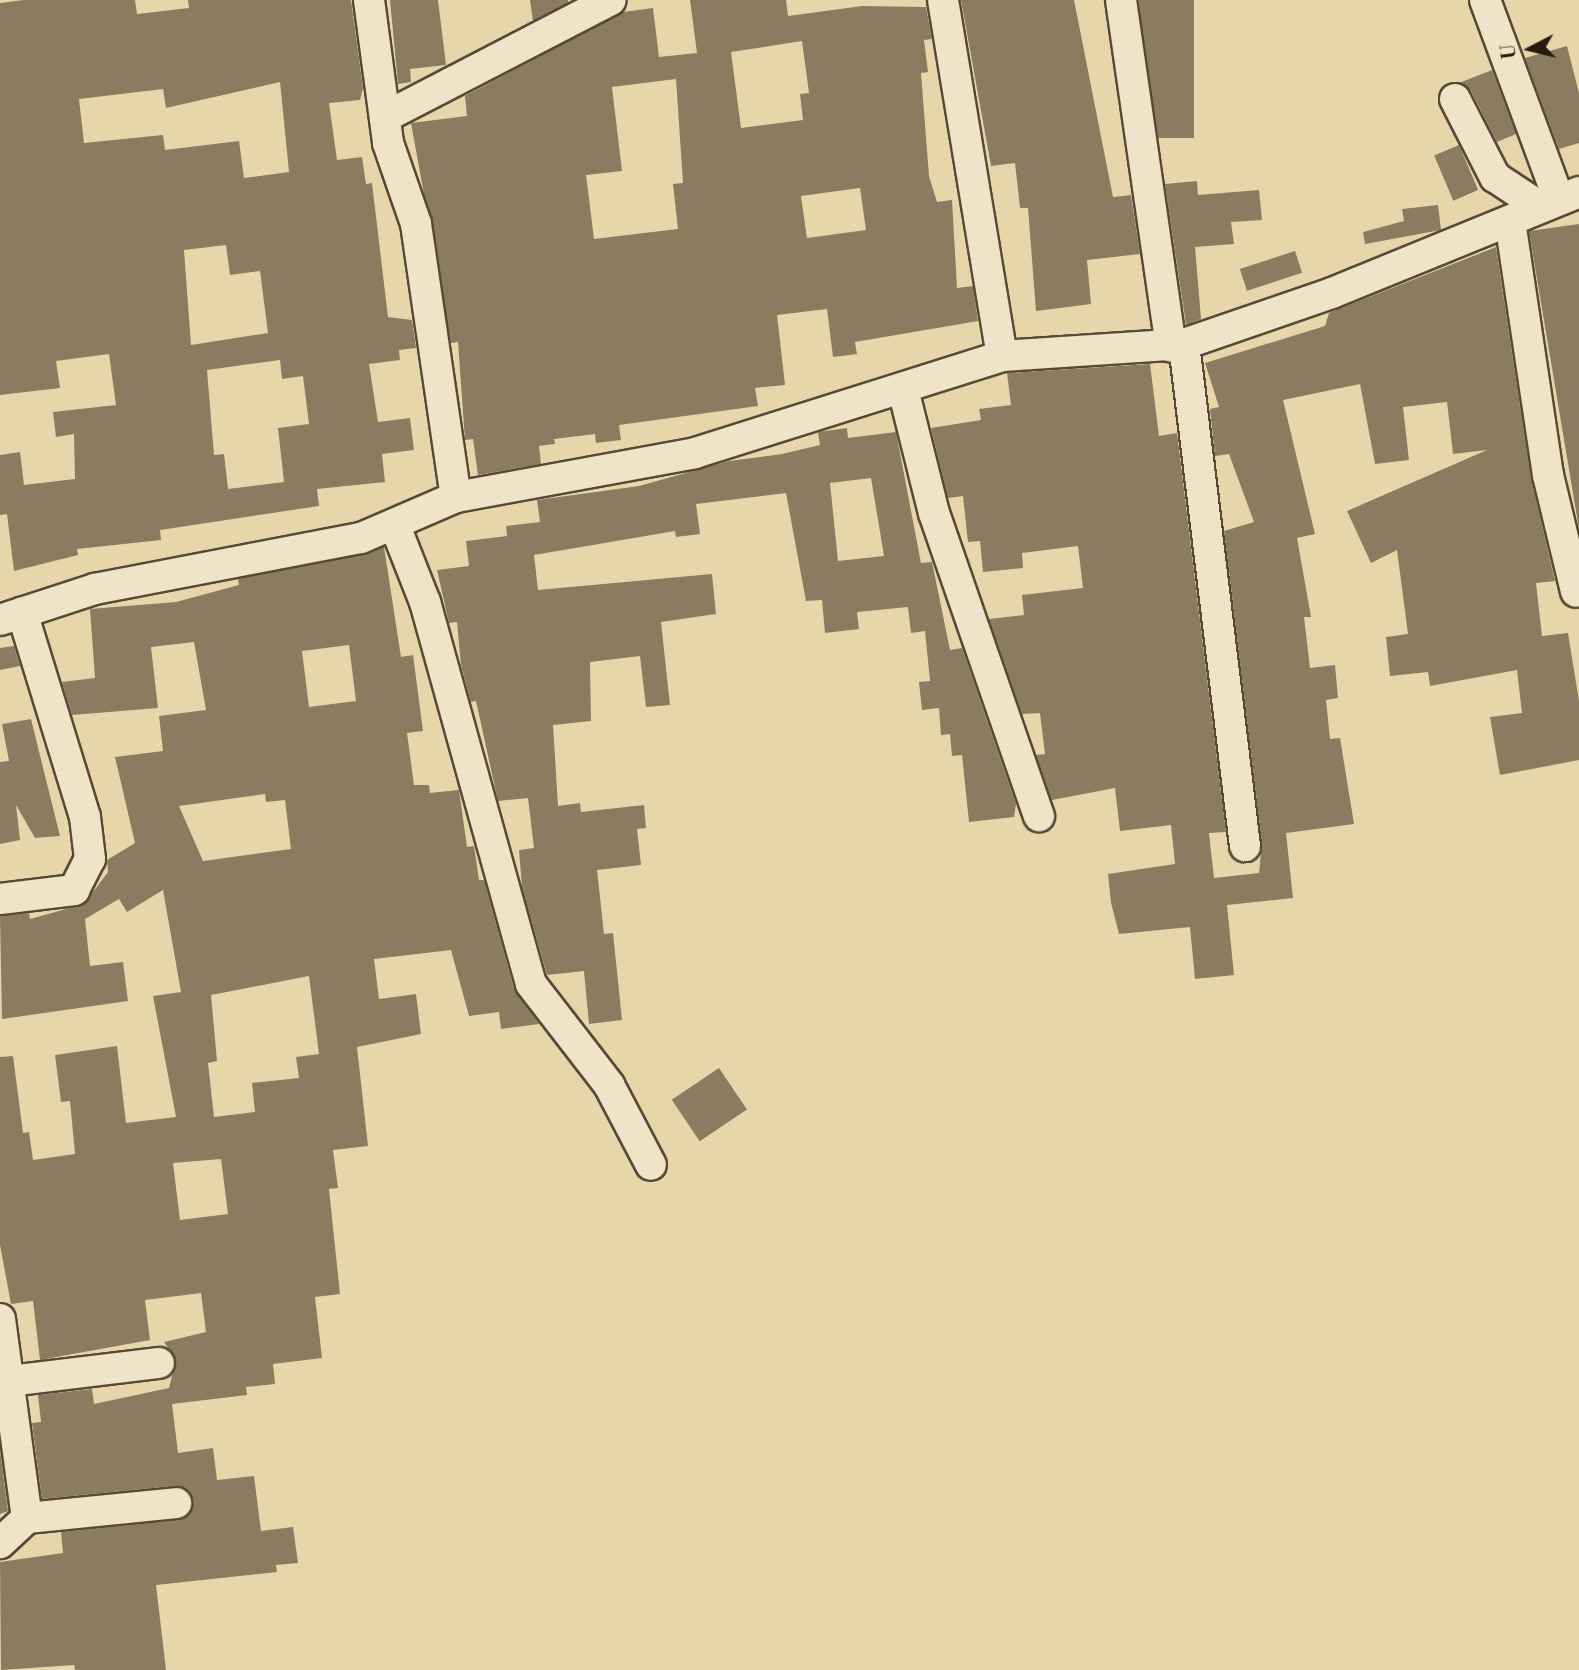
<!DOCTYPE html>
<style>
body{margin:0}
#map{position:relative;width:1579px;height:1670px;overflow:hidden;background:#e8d6ab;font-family:"Libre Bodoni",serif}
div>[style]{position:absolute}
.building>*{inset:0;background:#8b7c61;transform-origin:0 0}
.roads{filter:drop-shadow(2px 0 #574938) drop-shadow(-2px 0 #574938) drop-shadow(0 2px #574938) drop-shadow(0 -2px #574938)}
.street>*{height:30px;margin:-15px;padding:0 15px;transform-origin:15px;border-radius:15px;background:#f0e4c8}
span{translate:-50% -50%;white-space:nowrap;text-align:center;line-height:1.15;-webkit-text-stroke:5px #f0e4c8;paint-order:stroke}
.north{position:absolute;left:1495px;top:14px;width:70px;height:70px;-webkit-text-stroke:5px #f0e4c8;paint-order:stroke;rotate:263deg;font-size:19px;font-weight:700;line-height:28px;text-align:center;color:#271a11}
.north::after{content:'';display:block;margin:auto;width:24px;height:32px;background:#271a11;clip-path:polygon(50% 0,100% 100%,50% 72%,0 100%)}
</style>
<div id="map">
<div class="building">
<i style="clip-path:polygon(evenodd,24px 0,135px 0,137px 14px,189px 8px,188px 0,351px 0,363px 88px,360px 100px,329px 103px,337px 160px,362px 157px,366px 184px,372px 183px,388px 317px,412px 320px,416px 348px,399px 350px,400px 360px,369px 364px,378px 422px,410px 418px,414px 450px,382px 454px,385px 482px,317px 489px,319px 506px,160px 530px,161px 540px,77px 549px,78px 555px,14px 571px,7px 514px,0 515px,0 455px,20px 452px,24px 485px,75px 479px,74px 434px,56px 437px,53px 412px,116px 405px,109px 354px,56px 361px,60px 388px,0 395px,0 3px,24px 0,280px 82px,289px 172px,244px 178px,239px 141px,165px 150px,163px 135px,84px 143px,79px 99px,163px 89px,166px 108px,280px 82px,24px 0,226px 245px,230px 275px,260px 271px,268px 333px,191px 345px,184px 250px,226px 245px,24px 0,280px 360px,282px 379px,303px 376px,309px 424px,278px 428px,284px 482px,228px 489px,224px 454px,214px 455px,207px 370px,280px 360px)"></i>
<i style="clip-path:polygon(390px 0,438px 0,446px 65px,410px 69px,411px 82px,398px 84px)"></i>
<i style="clip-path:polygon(530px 0,568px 0,568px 3px,533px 21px)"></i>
<i style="clip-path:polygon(evenodd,690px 0,786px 0,788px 16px,862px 6px,926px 7px,932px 39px,924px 40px,928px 72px,921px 73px,929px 176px,937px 202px,952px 200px,957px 288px,973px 286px,978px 321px,855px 342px,857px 354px,833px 357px,827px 309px,777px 315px,785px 385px,755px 388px,758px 406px,619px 425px,621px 440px,596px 443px,595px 434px,554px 439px,555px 444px,539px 446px,541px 464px,478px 475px,473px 439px,465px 440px,458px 342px,451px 343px,411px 123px,467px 116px,465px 96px,623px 12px,653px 8px,659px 57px,697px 53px,690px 0,802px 41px,809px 93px,800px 94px,803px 120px,741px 128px,731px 52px,802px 41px,690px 0,676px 79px,683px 183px,673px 184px,678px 229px,594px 239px,586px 175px,622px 171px,612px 87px,676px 79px,690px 0,860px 188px,866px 230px,807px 238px,801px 196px,860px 188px)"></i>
<i style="clip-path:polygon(961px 0,1074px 0,1113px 197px,1131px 195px,1140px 254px,1087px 260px,1091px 304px,1036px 311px,1028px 208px,1020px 208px,1015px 163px,991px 166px)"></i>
<i style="left:1139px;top:0;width:55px;height:138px"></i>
<i style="clip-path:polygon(1567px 46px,1579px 93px,1579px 143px,1559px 149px,1525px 58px)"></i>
<i style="clip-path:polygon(1492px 70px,1516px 134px,1497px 142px,1471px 91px,1459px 83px)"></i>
<i style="left:1459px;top:145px;width:49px;height:27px;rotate:67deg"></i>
<i style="clip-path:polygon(1197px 181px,1198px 195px,1259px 190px,1262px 220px,1231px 222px,1234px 244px,1195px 247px,1201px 319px,1186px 325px,1165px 184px)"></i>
<i style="clip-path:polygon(1438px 205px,1441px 230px,1365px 244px,1363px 232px,1404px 221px,1402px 209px)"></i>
<i style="clip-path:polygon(1579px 224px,1579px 529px,1529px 231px)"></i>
<i style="clip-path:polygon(1496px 247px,1531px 478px,1555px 581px,1536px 583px,1542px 636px,1568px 633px,1579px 701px,1579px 760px,1500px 775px,1490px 717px,1522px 713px,1517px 670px,1430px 686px,1428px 672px,1390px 676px,1386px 637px,1408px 634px,1397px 550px,1371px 563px,1347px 511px,1487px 450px,1453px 454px,1447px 402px,1403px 407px,1409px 460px,1375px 464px,1360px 384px,1283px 400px,1315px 534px,1297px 538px,1311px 617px,1304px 617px,1310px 668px,1335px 665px,1338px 698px,1326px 700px,1330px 739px,1340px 738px,1354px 824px,1286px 833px,1293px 898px,1227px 905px,1234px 975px,1195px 979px,1190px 927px,1119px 934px,1111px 903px,1108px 874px,1175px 864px,1171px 825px,1120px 831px,1115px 788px,1052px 800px,1036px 755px,1045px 754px,1040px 713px,1022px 714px,989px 619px,1024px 615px,1022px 595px,1083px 588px,1078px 546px,1022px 553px,1023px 568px,983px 572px,980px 541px,968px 542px,963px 496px,948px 498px,931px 428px,981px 420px,979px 409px,1011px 405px,1007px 373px,1150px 364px,1159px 436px,1177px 433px,1226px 832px,1209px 833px,1214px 878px,1259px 873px,1262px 844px,1224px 531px,1254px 522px,1229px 454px,1215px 456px,1210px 409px,1219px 407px,1205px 363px,1325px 326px,1329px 313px)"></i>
<i style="left:1295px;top:251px;width:23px;height:58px;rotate:72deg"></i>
<i style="clip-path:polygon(evenodd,847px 428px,848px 438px,896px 432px,921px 563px,932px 562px,950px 650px,962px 648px,1016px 804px,1014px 817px,969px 822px,962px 755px,952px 756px,950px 734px,941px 735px,939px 708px,922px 710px,919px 682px,930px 681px,925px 631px,911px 633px,908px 607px,857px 612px,859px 629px,825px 633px,822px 600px,806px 601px,786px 493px,696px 504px,700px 534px,676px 537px,675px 531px,534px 555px,538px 590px,712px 574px,716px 614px,661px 622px,670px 705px,646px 707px,640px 656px,590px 662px,591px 721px,553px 725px,558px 806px,580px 803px,581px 812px,644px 805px,646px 828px,637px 829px,641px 865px,597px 870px,604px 934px,613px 933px,622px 1020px,589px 1024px,584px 971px,547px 975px,522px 887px,519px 850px,534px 848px,528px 798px,498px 801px,476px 701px,471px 702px,461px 665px,457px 622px,449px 623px,437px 570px,469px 566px,466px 541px,507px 536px,506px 526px,540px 522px,537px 500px,639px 486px,729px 461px,782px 454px,820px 445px,818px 432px,847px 428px,871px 478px,884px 556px,838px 561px,830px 483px,871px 478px)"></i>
<i style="clip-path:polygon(evenodd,384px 547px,401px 657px,413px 655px,423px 731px,407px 733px,414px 785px,429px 785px,430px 793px,459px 790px,467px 847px,474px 846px,479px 880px,484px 880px,514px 989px,539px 1024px,501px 1029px,499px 1012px,469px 1016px,451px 950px,374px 959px,379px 999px,416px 994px,421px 1034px,357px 1047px,368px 1146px,333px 1150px,338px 1188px,329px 1189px,340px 1294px,315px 1297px,322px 1358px,273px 1364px,275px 1384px,246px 1387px,247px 1395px,172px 1404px,178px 1453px,213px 1448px,217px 1480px,254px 1476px,261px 1531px,293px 1527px,298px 1563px,276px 1565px,277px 1572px,156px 1585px,166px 1670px,75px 1670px,74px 1665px,1px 1670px,0 1562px,63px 1553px,61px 1532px,178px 1520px,193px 1502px,190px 1492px,174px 1486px,42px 1499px,32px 1423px,41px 1422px,38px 1395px,92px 1389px,94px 1404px,169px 1388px,176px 1360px,164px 1342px,206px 1332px,201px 1293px,145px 1300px,150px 1340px,40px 1360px,33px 1301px,11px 1304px,0 1245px,0 1057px,13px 1056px,23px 1133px,29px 1132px,33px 1160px,75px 1154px,70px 1101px,61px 1102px,55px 1055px,117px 1046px,126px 1123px,176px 1117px,153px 996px,181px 992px,163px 890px,127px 912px,119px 899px,85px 919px,90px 966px,123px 962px,128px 1001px,2px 1019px,0 916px,29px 913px,30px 919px,84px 904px,108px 872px,107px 860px,135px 843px,115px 757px,163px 751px,159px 716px,206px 710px,194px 642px,151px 647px,158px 708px,72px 715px,62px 682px,95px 678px,90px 609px,176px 602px,239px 585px,238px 579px,384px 547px,349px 645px,356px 701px,309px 707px,302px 651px,349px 645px,384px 547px,265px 794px,266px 802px,285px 800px,291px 849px,203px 861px,179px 806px,265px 794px,384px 547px,309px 976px,319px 1054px,296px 1057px,299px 1078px,252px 1083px,255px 1112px,214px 1117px,208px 1063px,217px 1061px,211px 995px,309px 976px,384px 547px,221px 1159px,228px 1214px,180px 1220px,173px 1163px,221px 1159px)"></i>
<i style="clip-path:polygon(14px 646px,20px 666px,0 670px,0 648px)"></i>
<i style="clip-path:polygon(31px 719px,60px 836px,35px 838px,16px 805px,20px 840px,0 844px,0 762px,9px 761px,2px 724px)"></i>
<i style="left:719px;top:1068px;width:50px;height:57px;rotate:56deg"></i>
<i style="clip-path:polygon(0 1449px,8px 1511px,0 1514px)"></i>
</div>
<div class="roads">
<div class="street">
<i style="left:369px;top:0;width:144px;rotate:82.4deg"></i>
<i style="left:388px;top:143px;width:86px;rotate:70.9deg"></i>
<i style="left:416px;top:224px;width:276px;rotate:81.7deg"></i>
<i style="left:456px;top:497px;width:243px;rotate:-10.4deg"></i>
<i style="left:695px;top:453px;width:322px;rotate:-17.5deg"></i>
<i style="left:943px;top:0;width:361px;rotate:80.6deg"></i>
<i style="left:1002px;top:356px;width:182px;rotate:-3.8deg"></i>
<i style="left:1184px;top:344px;width:157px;rotate:-19deg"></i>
<i style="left:1332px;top:293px;width:267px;rotate:-22.2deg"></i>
<i style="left:1121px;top:0;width:350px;rotate:81.8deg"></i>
<i style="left:1485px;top:0;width:213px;rotate:69.7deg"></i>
<i style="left:1455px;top:99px;width:88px;rotate:62.9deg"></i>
<i style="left:1495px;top:177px;width:53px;rotate:33.4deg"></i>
<i style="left:385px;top:117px;width:254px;rotate:-27.4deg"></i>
<i style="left:1510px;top:221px;width:257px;rotate:81.5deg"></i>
<i style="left:1548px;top:475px;width:120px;rotate:76.5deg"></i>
<i style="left:1184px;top:344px;width:506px;rotate:83.07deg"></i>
<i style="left:903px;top:389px;width:128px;rotate:76deg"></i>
<i style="left:934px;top:513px;width:321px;rotate:70.9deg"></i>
<i style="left:395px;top:526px;width:82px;rotate:68.5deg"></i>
<i style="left:425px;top:602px;width:396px;rotate:74.5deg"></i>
<i style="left:531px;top:984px;width:128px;rotate:52.3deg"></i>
<i style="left:609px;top:1085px;width:90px;rotate:62.3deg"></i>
<i style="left:0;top:620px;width:100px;rotate:-18.1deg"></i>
<i style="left:95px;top:589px;width:271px;rotate:-10.9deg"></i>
<i style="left:361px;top:538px;width:103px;rotate:-23.3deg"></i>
<i style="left:0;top:899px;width:75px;rotate:-6.9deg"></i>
<i style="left:74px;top:890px;width:35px;rotate:-63deg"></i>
<i style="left:90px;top:859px;width:42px;rotate:-96.8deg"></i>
<i style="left:85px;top:817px;width:214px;rotate:-107.1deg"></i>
<i style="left:0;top:1319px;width:201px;rotate:82.3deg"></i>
<i style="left:27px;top:1518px;width:37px;rotate:137deg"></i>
<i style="left:10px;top:1381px;width:150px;rotate:-6.9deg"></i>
<i style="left:27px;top:1518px;width:150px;rotate:-5.7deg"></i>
</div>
</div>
<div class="north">U</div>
</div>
